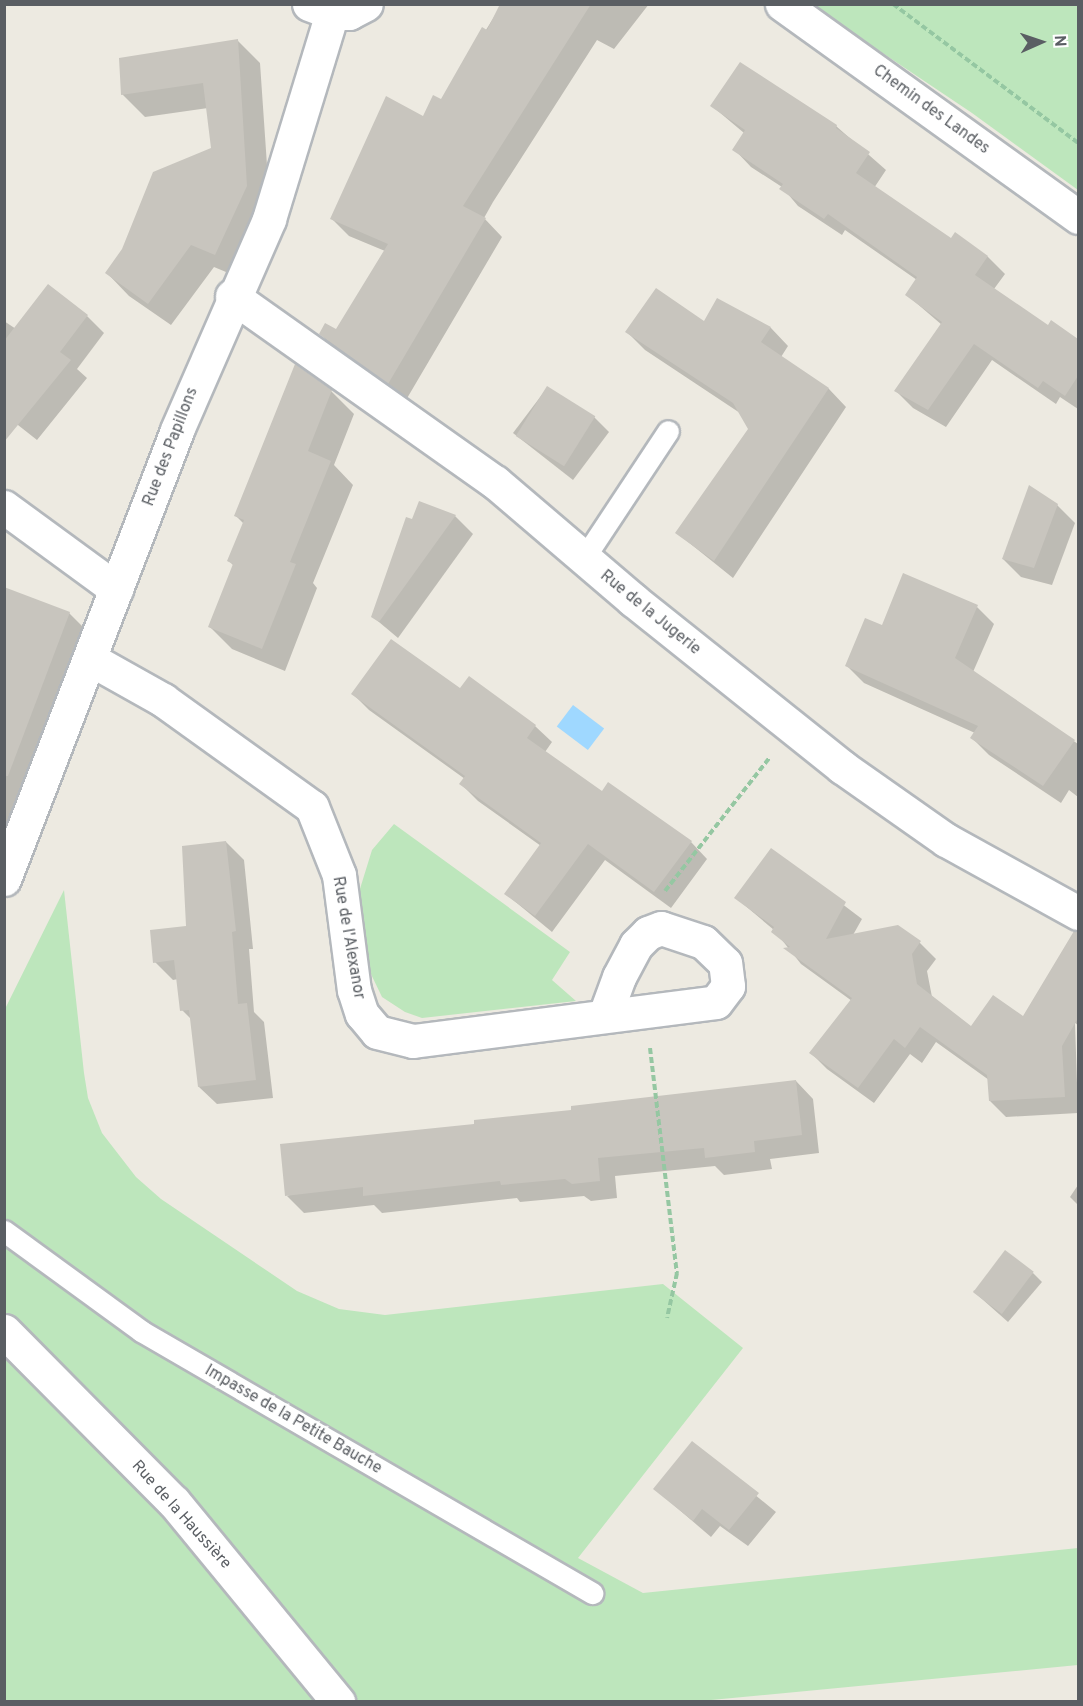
<!DOCTYPE html>
<meta charset="utf-8">
<style>
body{margin:0}
#map{position:relative;width:1083px;height:1706px;overflow:hidden;background:#edeae1;font-family:Overpass,sans-serif}
div>[style]{position:absolute}
.green>*{inset:0;background:#bde6bc}
.water>*{inset:0;background:#9fd8ff;transform-origin:0 0}
.shadow>*{inset:0;background:#0003}
.building>*{inset:0;background:#c8c5be;transform-origin:0 0}
.path>*{height:4px;margin-top:-2px;transform-origin:0;background:repeating-linear-gradient(90deg,#95c7a2 0 6px,transparent 0 9px)}
.roads{filter:drop-shadow(2px 0 #b4b8bc) drop-shadow(-2px 0 #b4b8bc) drop-shadow(0 2px #b4b8bc) drop-shadow(0 -2px #b4b8bc)}
.lane>*{height:21px;margin:-10.5px;padding:0 10.5px;transform-origin:10.5px;border-radius:10.5px;background:#fff}
.street>*{height:33px;margin:-16.5px;padding:0 16.5px;transform-origin:16.5px;border-radius:16.5px;background:#fff}
.secondary>*{height:33px;margin:-16.5px;padding:0 16.5px;transform-origin:16.5px;border-radius:16.5px;background:#fff}
span{translate:-50% -50%;white-space:nowrap;text-align:center;line-height:1.15;-webkit-text-stroke:4.5px #fff;paint-order:stroke}
.street-label{font-size:16px;color:#5a5e63}
.frame{position:absolute;inset:0;border:6px solid #5a5e63;pointer-events:none}
.north{position:absolute;left:1011px;top:12px;width:60px;height:60px;-webkit-text-stroke:4px #fff;paint-order:stroke;rotate:87deg;font-size:16px;font-weight:700;line-height:24px;text-align:center;color:#5a5e63}
.north::after{content:'';display:block;margin:auto;width:21px;height:27px;background:#5a5e63;clip-path:polygon(50% 0,100% 100%,50% 72%,0 100%)}
</style>
<div id="map">
<div class="green">
<i style="clip-path:polygon(811px 5px,1078px 5px,1078px 190px,972px 113px)"></i>
<i style="clip-path:polygon(394px 824px,570px 952px,552px 980px,576px 1001px,422px 1018px,405px 1012px,382px 997px,369px 970px,359px 892px,372px 850px)"></i>
<i style="clip-path:polygon(64px 890px,84px 1073px,88px 1098px,102px 1133px,136px 1177px,161px 1199px,297px 1291px,339px 1309px,385px 1315px,663px 1284px,743px 1348px,578px 1558px,643px 1593px,1078px 1548px,1078px 1665px,690px 1702px,5px 1701px,4px 1011px)"></i>
</div>
<div class="water">
<i style="left:573px;top:705px;width:39px;height:27px;rotate:37deg"></i>
</div>
<div class="shadow">
<i style="clip-path:polygon(502px 4px,649px 4px,614px 49px,597px 40px,493px 202px,484px 218px,502px 237px,406px 400px,338px 351px,320px 334px,337px 332px,385px 251px,349px 236px,332px 219px,442px 101px)"></i>
<i style="clip-path:polygon(237px 40px,260px 63px,270px 209px,238px 277px,214px 267px,171px 325px,129px 296px,107px 273px,213px 149px,208px 108px,145px 117px,122px 94px)"></i>
<i style="clip-path:polygon(712px 106px,836px 126px,886px 170px,874px 188px,951px 241px,955px 234px,988px 257px,1005px 274px,994px 289px,1048px 328px,1051px 322px,1078px 342px,1078px 409px,1060px 397px,1056px 404px,992px 360px,946px 427px,913px 408px,896px 391px,942px 325px,907px 295px,917px 280px,845px 230px,842px 235px,798px 206px,782px 187px,751px 167px,734px 149px,744px 133px)"></i>
<i style="clip-path:polygon(717px 300px,771px 328px,788px 346px,781px 357px,829px 389px,846px 407px,733px 578px,677px 533px,750px 429px,740px 413px,645px 350px,627px 332px,705px 324px)"></i>
<i style="clip-path:polygon(87px 316px,104px 333px,77px 369px,87px 378px,37px 440px,4px 414px,4px 321px,16px 329px)"></i>
<i style="clip-path:polygon(547px 388px,594px 417px,609px 432px,573px 480px,513px 433px)"></i>
<i style="clip-path:polygon(331px 391px,354px 414px,334px 465px,353px 485px,313px 583px,317px 588px,285px 671px,232px 649px,210px 627px,234px 566px,229px 561px,244px 524px,236px 516px)"></i>
<i style="clip-path:polygon(1057px 505px,1075px 523px,1052px 585px,1021px 577px,1003px 559px)"></i>
<i style="clip-path:polygon(455px 516px,473px 534px,398px 638px,373px 617px,413px 521px)"></i>
<i style="clip-path:polygon(4px 589px,69px 613px,89px 633px,4px 880px)"></i>
<i style="clip-path:polygon(977px 607px,994px 624px,973px 672px,1078px 744px,1078px 797px,1069px 790px,1061px 803px,989px 755px,972px 738px,975px 733px,864px 683px,847px 666px,883px 627px)"></i>
<i style="clip-path:polygon(460px 690px,535px 726px,552px 742px,545px 752px,602px 793px,691px 842px,707px 859px,671px 908px,605px 860px,552px 932px,506px 894px,541px 846px,478px 801px,461px 784px,465px 779px,369px 710px,353px 694px)"></i>
<i style="clip-path:polygon(226px 842px,244px 860px,253px 949px,249px 949px,254px 1012px,264px 1022px,273px 1098px,217px 1104px,199px 1087px,192px 1020px,182px 1010px,178px 979px,173px 980px,155px 962px,188px 928px)"></i>
<i style="clip-path:polygon(771px 850px,862px 919px,853px 935px,898px 926px,920px 943px,936px 959px,927px 971px,932px 997px,971px 1028px,1023px 1018px,1067px 945px,1078px 952px,1078px 1025px,1075px 1023px,1078px 1113px,1006px 1117px,990px 1101px,989px 1080px,936px 1042px,922px 1063px,910px 1054px,874px 1103px,827px 1069px,811px 1053px,852px 1001px,801px 964px,774px 930px,736px 898px)"></i>
<i style="clip-path:polygon(796px 1081px,813px 1099px,819px 1153px,770px 1159px,772px 1169px,724px 1175px,715px 1166px,615px 1176px,617px 1198px,591px 1201px,584px 1196px,520px 1202px,517px 1198px,382px 1213px,374px 1205px,304px 1213px,287px 1196px,476px 1126px)"></i>
<i style="clip-path:polygon(1078px 1185px,1078px 1205px,1070px 1197px)"></i>
<i style="clip-path:polygon(1033px 1273px,1042px 1282px,1008px 1322px,973px 1291px)"></i>
<i style="clip-path:polygon(692px 1443px,776px 1512px,748px 1546px,720px 1526px,711px 1537px,655px 1489px)"></i>
</div>
<div class="building">
<i style="clip-path:polygon(500px 4px,591px 4px,463px 206px,486px 218px,388px 384px,319px 334px,325px 323px,336px 329px,388px 244px,330px 219px,386px 96px,423px 116px,433px 95px,441px 99px,482px 27px,487px 30px)"></i>
<i style="clip-path:polygon(238px 39px,247px 186px,215px 255px,191px 245px,148px 304px,105px 273px,122px 249px,153px 172px,211px 148px,203px 83px,121px 95px,119px 58px)"></i>
<i style="clip-path:polygon(740px 62px,837px 125px,836px 128px,870px 152px,856px 173px,951px 238px,955px 232px,988px 256px,975px 275px,1048px 325px,1051px 320px,1078px 339px,1078px 376px,1065px 396px,1043px 381px,1038px 388px,974px 344px,928px 410px,894px 391px,942px 322px,905px 295px,917px 277px,828px 214px,824px 219px,779px 189px,783px 184px,732px 150px,745px 130px,710px 106px)"></i>
<i style="clip-path:polygon(48px 284px,88px 315px,60px 352px,71px 360px,4px 442px,4px 341px)"></i>
<i style="clip-path:polygon(656px 288px,704px 321px,717px 298px,771px 327px,761px 342px,829px 388px,714px 561px,675px 533px,748px 429px,733px 403px,625px 332px)"></i>
<i style="clip-path:polygon(295px 364px,332px 390px,308px 451px,331px 461px,290px 562px,296px 564px,262px 649px,208px 627px,233px 564px,227px 561px,244px 520px,234px 516px)"></i>
<i style="left:547px;top:386px;width:57px;height:59px;rotate:32deg"></i>
<i style="clip-path:polygon(1029px 485px,1058px 504px,1034px 568px,1002px 559px)"></i>
<i style="clip-path:polygon(419px 501px,456px 515px,379px 622px,371px 617px,406px 517px,412px 519px)"></i>
<i style="clip-path:polygon(903px 573px,978px 605px,955px 658px,1075px 740px,1043px 786px,970px 738px,978px 726px,845px 666px,865px 618px,882px 625px)"></i>
<i style="clip-path:polygon(4px 587px,70px 612px,8px 776px,4px 776px)"></i>
<i style="clip-path:polygon(391px 639px,460px 688px,469px 676px,536px 725px,527px 738px,602px 791px,608px 782px,692px 841px,654px 892px,588px 844px,535px 916px,504px 894px,541px 843px,459px 784px,465px 776px,351px 694px)"></i>
<i style="clip-path:polygon(226px 841px,236px 931px,232px 932px,238px 1004px,247px 1003px,256px 1080px,198px 1087px,189px 1010px,180px 1011px,174px 960px,153px 963px,150px 930px,186px 926px,182px 846px)"></i>
<i style="clip-path:polygon(771px 848px,846px 902px,826px 939px,898px 925px,921px 941px,912px 954px,917px 984px,971px 1026px,993px 995px,1023px 1016px,1074px 931px,1078px 932px,1078px 1018px,1062px 1046px,1065px 1097px,989px 1101px,987px 1075px,920px 1027px,905px 1048px,894px 1039px,858px 1088px,809px 1053px,852px 998px,783px 948px,790px 947px,771px 932px,774px 927px,734px 898px)"></i>
<i style="clip-path:polygon(796px 1080px,802px 1135px,754px 1141px,755px 1152px,705px 1158px,704px 1148px,598px 1158px,600px 1181px,572px 1184px,565px 1179px,501px 1185px,500px 1181px,363px 1196px,363px 1187px,285px 1196px,280px 1144px,474px 1124px,474px 1120px,571px 1110px,571px 1106px)"></i>
<i style="left:1005px;top:1250px;width:36px;height:53px;rotate:37deg"></i>
<i style="clip-path:polygon(692px 1441px,759px 1493px,729px 1530px,702px 1509px,693px 1521px,653px 1489px)"></i>
</div>
<div class="path">
<i style="left:893px;top:4px;width:231px;rotate:36.9deg"></i>
<i style="left:665px;top:891px;width:170px;rotate:-51.9deg"></i>
<i style="left:650px;top:1048px;width:227px;rotate:83.2deg"></i>
<i style="left:677px;top:1273px;width:46px;rotate:102.5deg"></i>
</div>
<div class="roads">
<div class="lane">
<i style="left:584px;top:558px;width:152px;rotate:-56.5deg"></i>
<i style="left:4px;top:1231px;width:170px;rotate:36.1deg"></i>
<i style="left:141px;top:1331px;width:522px;rotate:30.15deg"></i>
</div>
<div class="street">
<i style="left:309px;top:4px;width:25px;rotate:21deg"></i>
<i style="left:332px;top:13px;width:17px"></i>
<i style="left:349px;top:13px;width:19px;rotate:-28deg"></i>
<i style="left:782px;top:4px;width:365px;rotate:35.7deg"></i>
<i style="left:232px;top:296px;width:322px;rotate:35.3deg"></i>
<i style="left:495px;top:482px;width:182px;rotate:40.5deg"></i>
<i style="left:633px;top:600px;width:268px;rotate:38.6deg"></i>
<i style="left:842px;top:767px;width:127px;rotate:35.1deg"></i>
<i style="left:946px;top:840px;width:151px;rotate:28.9deg"></i>
<i style="left:4px;top:507px;width:139px;rotate:36.2deg"></i>
<i style="left:90px;top:659px;width:84px;rotate:29.3deg"></i>
<i style="left:163px;top:700px;width:183px;rotate:35.7deg"></i>
<i style="left:312px;top:807px;width:73px;rotate:68.3deg"></i>
<i style="left:339px;top:875px;width:116px;rotate:82.6deg"></i>
<i style="left:354px;top:990px;width:25px;rotate:72deg"></i>
<i style="left:362px;top:1014px;width:23px;rotate:50deg"></i>
<i style="left:377px;top:1032px;width:37px;rotate:14deg"></i>
<i style="left:413px;top:1041px;width:305px;rotate:-7.3deg"></i>
<i style="left:716px;top:1002px;width:20px;rotate:-53deg"></i>
<i style="left:728px;top:986px;width:23px;rotate:-97deg"></i>
<i style="left:725px;top:963px;width:30px;rotate:-136deg"></i>
<i style="left:703px;top:942px;width:44px;rotate:-161.6deg"></i>
<i style="left:661px;top:928px;width:14px;rotate:159deg"></i>
<i style="left:648px;top:933px;width:17px;rotate:135deg"></i>
<i style="left:636px;top:945px;width:36px;rotate:118deg"></i>
<i style="left:619px;top:977px;width:40px;rotate:110.2deg"></i>
<i style="left:4px;top:879px;width:481px;rotate:-68.9deg"></i>
<i style="left:177px;top:430px;width:230px;rotate:-66.4deg"></i>
<i style="left:269px;top:219px;width:215px;rotate:-73deg"></i>
</div>
<div class="secondary">
<i style="left:4px;top:1331px;width:241px;rotate:45.2deg"></i>
<i style="left:174px;top:1502px;width:259px;rotate:50.6deg"></i>
</div>
</div>
<div class="street-label">
<span style="left:931px;top:110px;rotate:36deg">Chemin des Landes</span>
<span style="left:171px;top:447px;rotate:-69deg">Rue des Papillons</span>
<span style="left:650px;top:613px;rotate:39deg">Rue de la Jugerie</span>
<span style="left:348px;top:938px;rotate:80deg">Rue de l'Alexanor</span>
<span style="left:293px;top:1420px;rotate:30deg">Impasse de la Petite Bauche</span>
<span style="left:181px;top:1515px;rotate:48deg">Rue de la Haussière</span>
</div>
<div class="frame"></div>
<div class="north">N</div>
</div>
